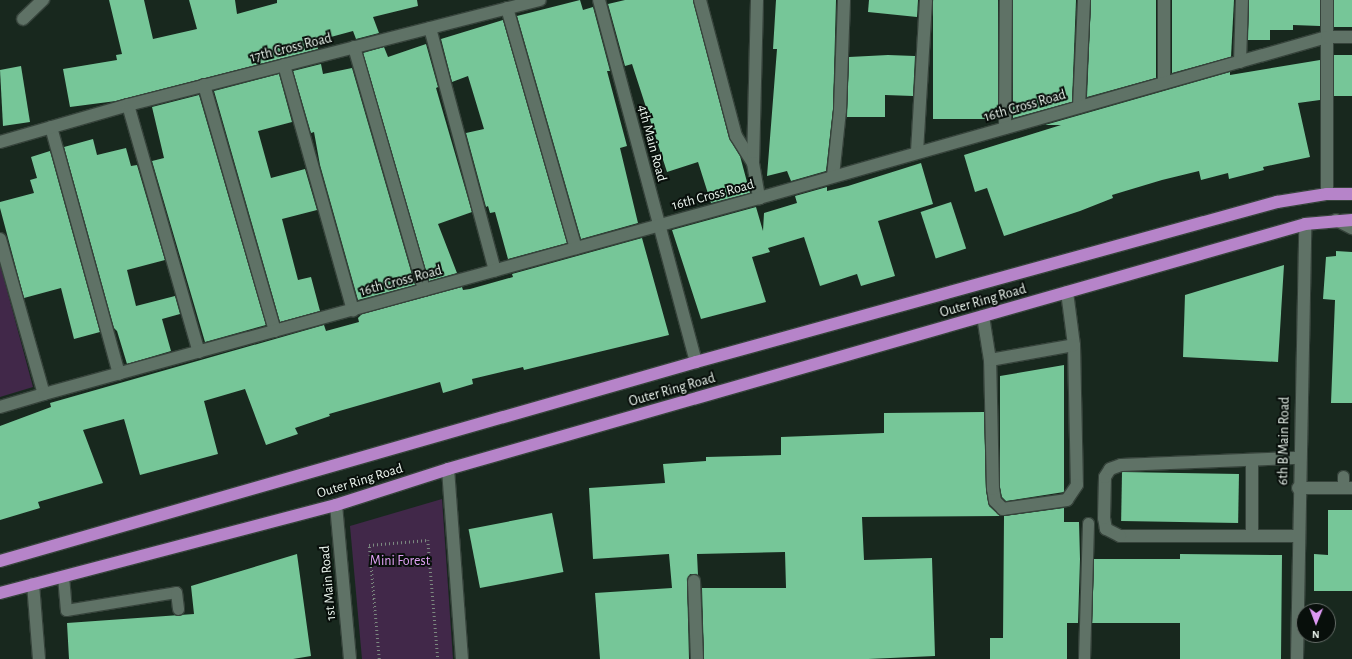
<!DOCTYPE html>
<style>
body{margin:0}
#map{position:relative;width:1352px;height:659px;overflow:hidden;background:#18281e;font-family:"Alegreya Sans",sans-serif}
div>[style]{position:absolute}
.green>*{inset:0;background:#412849}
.building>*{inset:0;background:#76c698;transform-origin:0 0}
.path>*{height:2.5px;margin-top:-1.25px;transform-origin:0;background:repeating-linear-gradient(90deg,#7c8980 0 1px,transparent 0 4px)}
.roads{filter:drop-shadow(1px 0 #36433b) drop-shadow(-1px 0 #36433b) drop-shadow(0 1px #36433b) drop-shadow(0 -1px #36433b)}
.service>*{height:11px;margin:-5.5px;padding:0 5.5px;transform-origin:5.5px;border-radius:5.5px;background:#5f7266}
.minor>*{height:12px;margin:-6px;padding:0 6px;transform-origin:6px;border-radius:6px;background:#5f7266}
.tertiary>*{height:12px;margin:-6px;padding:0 6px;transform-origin:6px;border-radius:6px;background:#5f7266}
.secondary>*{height:12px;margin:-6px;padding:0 6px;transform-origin:6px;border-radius:6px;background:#5f7266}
.trunk>*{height:12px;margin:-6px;padding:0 6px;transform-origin:6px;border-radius:6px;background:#b684c9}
span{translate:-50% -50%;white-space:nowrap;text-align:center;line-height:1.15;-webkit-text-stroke:4px #080f0b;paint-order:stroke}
.street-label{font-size:14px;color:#ebf5ee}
.park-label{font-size:14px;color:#e2a2f6}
.north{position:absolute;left:1296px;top:603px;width:40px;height:40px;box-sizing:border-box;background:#080f0b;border:1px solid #636b66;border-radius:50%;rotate:181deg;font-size:11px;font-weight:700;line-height:16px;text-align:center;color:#ebf5ee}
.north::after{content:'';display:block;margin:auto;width:14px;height:18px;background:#dd99f3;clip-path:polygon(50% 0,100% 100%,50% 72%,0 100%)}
</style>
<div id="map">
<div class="green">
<i style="clip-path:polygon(0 264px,33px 387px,0 397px)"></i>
<i style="clip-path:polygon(442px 499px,453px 659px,362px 659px,350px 526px)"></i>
</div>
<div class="building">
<i style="clip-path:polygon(109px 0,144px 0,153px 39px,197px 29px,189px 0,235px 0,237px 14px,277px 3px,277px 0,417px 0,418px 6px,373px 17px,379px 33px,356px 39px,353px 31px,316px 41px,318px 49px,116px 101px,70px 107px,63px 69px,117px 60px,116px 55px,122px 54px)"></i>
<i style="clip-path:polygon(580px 0,583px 10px,593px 7px,610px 71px,607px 71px,627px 146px,620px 148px,638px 223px,581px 239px,517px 16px)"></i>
<i style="clip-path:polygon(625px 0,693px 0,729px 138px,740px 156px,750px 193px,711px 203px,698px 162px,667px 172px,632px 64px,625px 66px,608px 4px)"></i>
<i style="clip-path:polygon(776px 0,836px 0,833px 109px,826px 171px,791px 181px,787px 171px,767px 176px,777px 49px,773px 49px)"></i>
<i style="clip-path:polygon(869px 0,918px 0,917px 17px,868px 12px)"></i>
<i style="left:933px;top:0;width:65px;height:119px"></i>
<i style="clip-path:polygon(1013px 0,1076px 0,1072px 102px,1013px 118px)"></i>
<i style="clip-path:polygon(1091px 0,1156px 0,1156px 78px,1087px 97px)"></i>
<i style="clip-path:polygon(1172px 0,1234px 0,1231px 57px,1172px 73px)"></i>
<i style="clip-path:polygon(1249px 0,1320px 0,1320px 26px,1293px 25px,1293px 30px,1270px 30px,1270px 40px,1248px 40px)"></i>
<i style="left:1334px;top:0;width:18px;height:27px"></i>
<i style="clip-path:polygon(503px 20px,567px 243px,508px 259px,495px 212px,490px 213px,488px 206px,486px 207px,466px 133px,484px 129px,468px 76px,452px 82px,441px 39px)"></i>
<i style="clip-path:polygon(426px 44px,438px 87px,436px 88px,472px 212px,438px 224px,457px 273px,429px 281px,363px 53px,384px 47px,388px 57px)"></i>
<i style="clip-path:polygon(888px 55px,915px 56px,913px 96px,885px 95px,885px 117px,847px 117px,849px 57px)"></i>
<i style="left:1352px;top:55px;width:41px;height:18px;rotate:90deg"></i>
<i style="clip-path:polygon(1320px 60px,1320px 100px,1298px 103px,1310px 157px,1263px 167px,1264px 170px,1229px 179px,1228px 173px,1201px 180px,1199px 171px,1162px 180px,1112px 195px,1113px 198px,1080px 211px,1004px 236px,987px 188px,975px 192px,964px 155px,1061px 125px,1045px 125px,1230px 72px,1230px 75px)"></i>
<i style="clip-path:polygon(321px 64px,323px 74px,352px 68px,415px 285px,358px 300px,320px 165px,314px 132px,311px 133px,293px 71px)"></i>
<i style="clip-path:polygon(21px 66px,30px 122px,3px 126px,0 70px)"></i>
<i style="clip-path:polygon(279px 74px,292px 122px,258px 131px,271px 178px,305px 169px,317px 210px,282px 219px,298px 280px,311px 277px,320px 311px,280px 322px,214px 91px)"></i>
<i style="clip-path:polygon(199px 95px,266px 325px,205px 342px,152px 161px,164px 158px,152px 107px)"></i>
<i style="clip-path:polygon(93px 139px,97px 155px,126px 148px,131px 166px,137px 165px,165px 260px,127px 270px,136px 306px,175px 296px,180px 314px,162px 319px,171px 351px,127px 364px,117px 331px,114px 328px,64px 147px)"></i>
<i style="clip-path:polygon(50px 151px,100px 332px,74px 339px,61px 288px,24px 298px,0 208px,0 202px,34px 193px,30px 180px,37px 178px,31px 157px)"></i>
<i style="clip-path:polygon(921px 163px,933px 204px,878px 221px,895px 276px,861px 286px,857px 274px,820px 286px,804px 237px,768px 248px,770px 252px,752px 257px,766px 302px,701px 319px,672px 230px,756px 207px,763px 231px,764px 213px,797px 203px,795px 196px,827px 187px,827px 191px,848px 186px)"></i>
<i style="left:951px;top:202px;width:49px;height:32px;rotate:72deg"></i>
<i style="clip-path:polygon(642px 238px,669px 335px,524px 370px,523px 367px,472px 379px,473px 384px,443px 393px,440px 382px,329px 414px,330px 416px,295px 428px,298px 434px,266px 445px,245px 389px,204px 401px,218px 454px,140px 475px,124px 419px,83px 430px,103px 483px,38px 502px,40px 508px,0 520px,0 426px,51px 407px,50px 403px,324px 325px,326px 331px,359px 322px,358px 318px,362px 314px,462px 287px,463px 290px,470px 289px,513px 277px,512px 274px)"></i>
<i style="clip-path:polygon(1336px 251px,1352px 252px,1352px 403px,1331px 403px,1335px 300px,1323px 299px,1326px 257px,1336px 256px)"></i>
<i style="clip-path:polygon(1284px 265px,1278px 362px,1183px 357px,1185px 295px)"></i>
<i style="clip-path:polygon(1064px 365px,1064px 492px,1006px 501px,1002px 497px,1000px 488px,1000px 376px)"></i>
<i style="clip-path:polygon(984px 412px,986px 490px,989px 506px,1000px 516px,862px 517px,864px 560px,932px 558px,935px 656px,868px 659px,704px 659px,702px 588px,786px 588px,785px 552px,697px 554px,698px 575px,690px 574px,687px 581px,689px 659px,600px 659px,595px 593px,672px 588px,669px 554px,593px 559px,589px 488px,665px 483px,663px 464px,706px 461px,706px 457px,781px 455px,781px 437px,884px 433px,884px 413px)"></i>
<i style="left:1122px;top:472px;width:117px;height:49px;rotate:1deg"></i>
<i style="clip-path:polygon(1064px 508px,1064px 522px,1079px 522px,1080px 559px,1078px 623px,1067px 623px,1067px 659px,990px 659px,990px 638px,1003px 638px,1004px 516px)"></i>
<i style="clip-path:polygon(1328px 510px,1352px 510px,1352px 591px,1314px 591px,1314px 554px,1328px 555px)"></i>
<i style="left:552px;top:513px;width:60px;height:85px;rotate:79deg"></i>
<i style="clip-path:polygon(297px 554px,311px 656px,293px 659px,69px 659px,67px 623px,194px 614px,191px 586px)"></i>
<i style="clip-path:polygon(1180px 554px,1282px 555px,1281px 659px,1180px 659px,1180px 623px,1092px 623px,1094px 559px,1180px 559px)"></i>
</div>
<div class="path">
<i style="left:379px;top:659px;width:114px;rotate:-95deg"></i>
<i style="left:369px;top:545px;width:59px;rotate:-4.8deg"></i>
<i style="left:428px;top:540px;width:119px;rotate:85.2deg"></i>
</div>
<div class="roads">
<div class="service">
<i style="left:1343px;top:488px;width:12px;rotate:-90deg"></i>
<i style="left:63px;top:576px;width:34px;rotate:85deg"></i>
<i style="left:66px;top:610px;width:111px;rotate:-9.3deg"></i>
<i style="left:176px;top:592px;width:17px;rotate:83deg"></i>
<i style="left:1084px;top:659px;width:136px;rotate:-88.3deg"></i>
</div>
<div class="minor">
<i style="left:599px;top:0;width:375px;rotate:75deg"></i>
<i style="left:700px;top:0;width:141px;rotate:75.2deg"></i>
<i style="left:736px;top:136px;width:32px;rotate:58deg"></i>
<i style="left:757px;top:0;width:163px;rotate:91.4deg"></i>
<i style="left:753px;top:163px;width:36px;rotate:80deg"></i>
<i style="left:507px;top:8px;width:250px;rotate:74deg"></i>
<i style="left:23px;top:19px;width:28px;rotate:-44deg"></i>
<i style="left:430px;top:28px;width:251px;rotate:75deg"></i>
<i style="left:354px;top:47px;width:253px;rotate:73.9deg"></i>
<i style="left:1240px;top:62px;width:62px;rotate:-88.2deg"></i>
<i style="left:284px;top:65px;width:255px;rotate:74.3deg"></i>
<i style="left:1164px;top:83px;width:83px;rotate:-90deg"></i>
<i style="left:204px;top:85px;width:256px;rotate:73.9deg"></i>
<i style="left:128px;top:105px;width:257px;rotate:74deg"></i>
<i style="left:1079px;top:107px;width:107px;rotate:-87.3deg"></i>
<i style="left:51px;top:127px;width:256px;rotate:74.6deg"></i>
<i style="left:1005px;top:128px;width:128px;rotate:-89.6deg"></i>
<i style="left:0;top:142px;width:133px;rotate:-16.1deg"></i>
<i style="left:128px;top:105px;width:425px;rotate:-14.3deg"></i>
<i style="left:917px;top:152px;width:152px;rotate:-86.6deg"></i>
<i style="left:833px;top:176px;width:66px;rotate:-83.9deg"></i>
<i style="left:840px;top:110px;width:110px;rotate:-87.9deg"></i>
<i style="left:1327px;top:194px;width:194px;rotate:-90deg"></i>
<i style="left:0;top:239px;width:161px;rotate:74.2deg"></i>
<i style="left:44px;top:394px;width:46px;rotate:163.5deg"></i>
<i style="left:1067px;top:292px;width:53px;rotate:82.5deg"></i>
<i style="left:983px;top:316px;width:45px;rotate:81deg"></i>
<i style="left:1074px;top:345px;width:140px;rotate:88.8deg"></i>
<i style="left:1077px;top:485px;width:18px;rotate:124deg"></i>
<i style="left:1067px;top:500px;width:65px;rotate:172deg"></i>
<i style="left:1003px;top:509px;width:11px;rotate:-135deg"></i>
<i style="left:995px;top:501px;width:12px;rotate:-99deg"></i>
<i style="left:993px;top:489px;width:129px;rotate:-91.3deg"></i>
<i style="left:990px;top:360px;width:85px;rotate:-10.1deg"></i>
<i style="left:44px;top:394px;width:741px;rotate:-15.33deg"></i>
<i style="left:759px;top:198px;width:590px;rotate:-15.83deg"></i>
<i style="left:1327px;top:37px;width:25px"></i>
<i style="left:1252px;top:460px;width:76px;rotate:90deg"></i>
<i style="left:448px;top:469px;width:191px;rotate:85.8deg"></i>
<i style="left:1298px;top:488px;width:54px"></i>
<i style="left:336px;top:505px;width:155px;rotate:84.8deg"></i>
<i style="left:1298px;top:536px;width:178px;rotate:180deg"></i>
<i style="left:1120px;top:536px;width:16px;rotate:-153deg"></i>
<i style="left:1106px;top:529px;width:11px;rotate:-100deg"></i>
<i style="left:1104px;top:518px;width:41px;rotate:-88.6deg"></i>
<i style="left:1105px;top:477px;width:9px;rotate:-58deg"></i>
<i style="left:1110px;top:469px;width:12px;rotate:-20deg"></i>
<i style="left:1121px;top:465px;width:178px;rotate:-2.3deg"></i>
<i style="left:694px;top:581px;width:78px;rotate:87.8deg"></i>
<i style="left:1297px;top:659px;width:435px;rotate:-88.9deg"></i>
</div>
<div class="tertiary">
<i style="left:33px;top:584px;width:75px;rotate:85.4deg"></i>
</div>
<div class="secondary">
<i style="left:1336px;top:220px;width:18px;rotate:27deg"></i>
</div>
<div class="trunk">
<i style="left:0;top:561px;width:724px;rotate:-15.96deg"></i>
<i style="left:696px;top:362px;width:603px;rotate:-15.4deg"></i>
<i style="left:1277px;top:202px;width:51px;rotate:-9.1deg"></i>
<i style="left:1327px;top:194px;width:25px"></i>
<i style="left:0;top:593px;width:347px;rotate:-14.7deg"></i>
<i style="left:336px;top:505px;width:118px;rotate:-17.8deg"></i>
<i style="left:448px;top:469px;width:891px;rotate:-15.95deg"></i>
<i style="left:1305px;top:224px;width:47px;rotate:-4.9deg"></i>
</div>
</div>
<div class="street-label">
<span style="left:291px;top:48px;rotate:-14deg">17th Cross Road</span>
<span style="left:1025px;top:106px;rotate:-16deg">16th Cross Road</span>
<span style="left:652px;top:143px;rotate:75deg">4th Main Road</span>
<span style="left:713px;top:195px;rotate:-15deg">16th Cross Road</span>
<span style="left:401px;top:281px;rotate:-15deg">16th Cross Road</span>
<span style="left:983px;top:301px;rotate:-16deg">Outer Ring Road</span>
<span style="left:672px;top:390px;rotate:-16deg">Outer Ring Road</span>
<span style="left:1284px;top:441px;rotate:-89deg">6th B Main Road</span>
<span style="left:360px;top:481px;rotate:-17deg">Outer Ring Road</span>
<span style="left:328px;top:583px;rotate:-95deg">1st Main Road</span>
</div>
<div class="park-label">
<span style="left:400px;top:561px">Mini Forest</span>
</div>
<div class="north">N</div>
</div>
